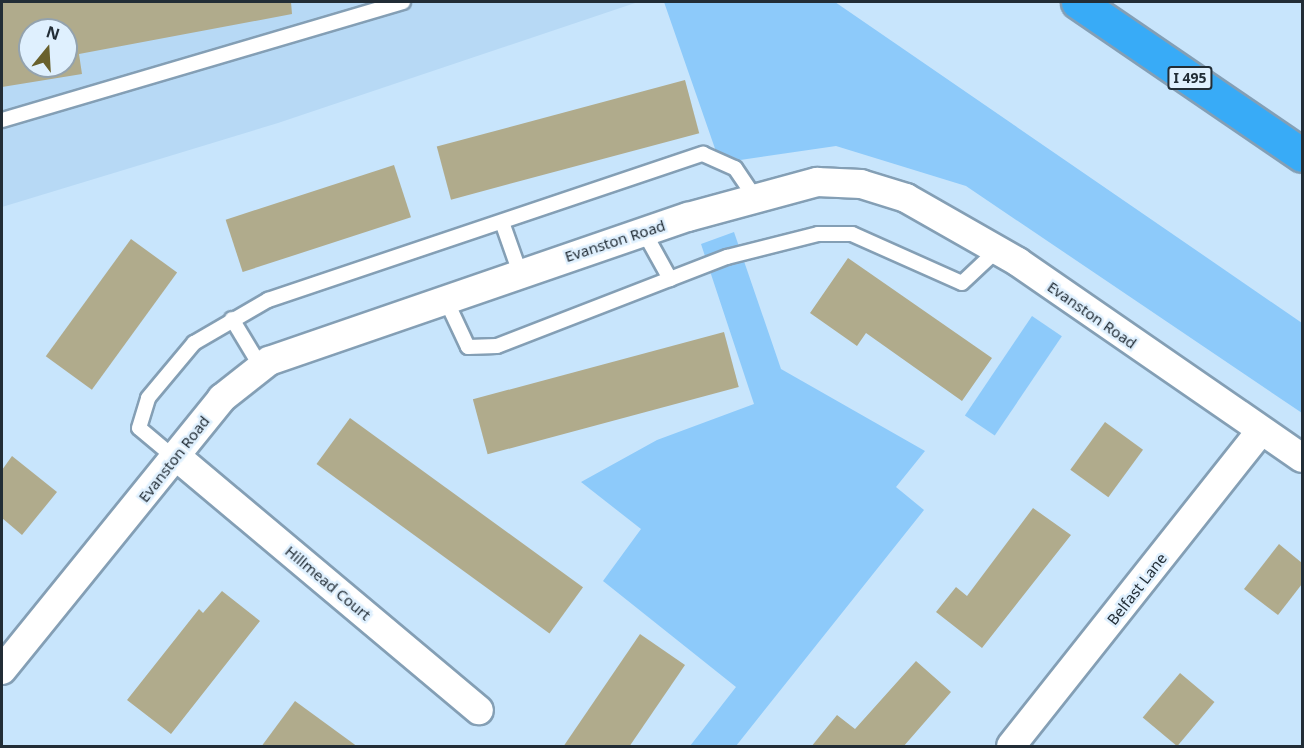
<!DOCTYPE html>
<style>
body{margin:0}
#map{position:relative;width:1304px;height:748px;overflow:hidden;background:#c8e5fc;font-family:"Noto Sans",sans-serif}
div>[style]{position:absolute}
.built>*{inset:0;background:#b7d9f5}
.green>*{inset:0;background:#8dcafa;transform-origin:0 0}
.building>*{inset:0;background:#b0ab8c;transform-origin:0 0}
.roads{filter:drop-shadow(2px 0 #849fb5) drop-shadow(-2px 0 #849fb5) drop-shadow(0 2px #849fb5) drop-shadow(0 -2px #849fb5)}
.service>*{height:14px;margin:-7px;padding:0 7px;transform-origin:7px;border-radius:7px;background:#fff}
.minor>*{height:28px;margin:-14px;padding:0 14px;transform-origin:14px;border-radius:14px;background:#fff}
.motorway>*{height:33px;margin:-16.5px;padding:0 16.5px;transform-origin:16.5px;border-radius:16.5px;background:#38abf7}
span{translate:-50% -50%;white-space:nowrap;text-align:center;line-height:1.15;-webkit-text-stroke:5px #dff0fe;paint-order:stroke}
.shield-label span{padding:2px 4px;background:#dff0fe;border:2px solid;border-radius:4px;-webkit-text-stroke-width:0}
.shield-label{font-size:14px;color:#222d36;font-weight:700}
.street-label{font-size:15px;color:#222d36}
.frame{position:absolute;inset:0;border:3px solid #222d36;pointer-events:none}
.north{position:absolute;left:18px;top:18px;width:60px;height:60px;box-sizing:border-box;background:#dff0fe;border:2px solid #93a2ae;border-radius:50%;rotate:18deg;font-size:16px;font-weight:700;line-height:24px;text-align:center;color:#222d36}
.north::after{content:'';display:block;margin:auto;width:21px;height:27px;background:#69612d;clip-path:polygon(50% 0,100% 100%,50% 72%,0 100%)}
</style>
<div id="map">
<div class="built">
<i style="clip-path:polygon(evenodd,2px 2px,638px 2px,278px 123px,2px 207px,2px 2px,30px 30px,66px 30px,66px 66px,30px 66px,30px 30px)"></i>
</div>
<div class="green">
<i style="clip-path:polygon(664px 2px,835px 2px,1302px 323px,1302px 413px,966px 186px,836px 146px,720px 163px)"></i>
<i style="clip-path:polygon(734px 232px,781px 369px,925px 451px,896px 487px,924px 510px,736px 746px,690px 746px,736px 687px,603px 581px,641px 529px,581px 482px,657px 440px,754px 404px,701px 244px)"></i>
<i style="left:1032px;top:316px;width:36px;height:120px;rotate:34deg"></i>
</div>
<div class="building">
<i style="clip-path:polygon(evenodd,2px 2px,291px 2px,292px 14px,79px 54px,82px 74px,2px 87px,2px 2px,30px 30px,66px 30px,66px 66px,30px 66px,30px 30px)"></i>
<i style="left:685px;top:80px;width:55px;height:257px;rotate:75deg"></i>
<i style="left:394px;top:165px;width:55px;height:177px;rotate:72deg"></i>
<i style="left:131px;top:239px;width:57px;height:145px;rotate:36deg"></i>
<i style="clip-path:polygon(848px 258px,992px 358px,962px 401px,866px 333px,857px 346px,810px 313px)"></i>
<i style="left:724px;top:332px;width:57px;height:260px;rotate:75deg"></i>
<i style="left:350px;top:418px;width:288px;height:57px;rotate:36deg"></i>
<i style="left:1105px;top:422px;width:47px;height:59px;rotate:36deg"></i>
<i style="clip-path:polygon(12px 456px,57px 492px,22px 535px,2px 518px,2px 470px)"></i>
<i style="clip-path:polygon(1033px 508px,1071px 535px,982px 648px,936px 612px,956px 587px,967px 596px)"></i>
<i style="clip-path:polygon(1279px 544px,1302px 563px,1302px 584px,1278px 615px,1244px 589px)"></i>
<i style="clip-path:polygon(222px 591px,260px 621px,171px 734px,127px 700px,199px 609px,203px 613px)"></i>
<i style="clip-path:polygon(640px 634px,685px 665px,629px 747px,563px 747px)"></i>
<i style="clip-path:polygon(916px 661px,951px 692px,903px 747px,811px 747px,837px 715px,855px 729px)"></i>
<i style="left:1180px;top:673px;width:45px;height:58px;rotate:40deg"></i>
<i style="clip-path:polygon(295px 701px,358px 747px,261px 747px)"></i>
</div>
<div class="roads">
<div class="service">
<i style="left:2px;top:120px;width:418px;rotate:-16.4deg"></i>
<i style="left:502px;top:222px;width:54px;rotate:70.6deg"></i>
<i style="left:644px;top:232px;width:54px;rotate:61deg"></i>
<i style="left:445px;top:298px;width:54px;rotate:64.9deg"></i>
<i style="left:468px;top:347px;width:29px;rotate:-2deg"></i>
<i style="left:497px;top:346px;width:247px;rotate:-21.2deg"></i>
<i style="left:727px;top:257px;width:94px;rotate:-14.2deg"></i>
<i style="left:818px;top:234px;width:34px"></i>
<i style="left:852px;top:234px;width:120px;rotate:24deg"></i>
<i style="left:962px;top:283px;width:48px;rotate:-43.3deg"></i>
<i style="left:232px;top:319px;width:56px;rotate:58.9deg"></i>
<i style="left:176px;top:459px;width:48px;rotate:-140deg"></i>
<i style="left:139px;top:428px;width:31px;rotate:-73deg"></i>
<i style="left:148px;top:398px;width:72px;rotate:-50.1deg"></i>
<i style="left:194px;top:343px;width:86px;rotate:-30.2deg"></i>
<i style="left:268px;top:300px;width:459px;rotate:-18.6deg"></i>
<i style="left:703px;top:154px;width:35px;rotate:24deg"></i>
<i style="left:735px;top:168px;width:34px;rotate:56deg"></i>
</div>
<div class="minor">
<i style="left:177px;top:457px;width:394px;rotate:40deg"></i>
<i style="left:2px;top:670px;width:350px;rotate:-51deg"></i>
<i style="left:222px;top:398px;width:60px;rotate:-38.2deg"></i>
<i style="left:269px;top:361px;width:443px;rotate:-19deg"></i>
<i style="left:688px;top:217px;width:134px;rotate:-15.2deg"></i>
<i style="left:817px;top:182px;width:44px;rotate:2.6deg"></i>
<i style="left:861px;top:184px;width:47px;rotate:17.3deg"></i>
<i style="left:906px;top:198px;width:129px;rotate:29.7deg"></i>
<i style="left:1018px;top:262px;width:345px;rotate:34.6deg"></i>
<i style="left:1011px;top:746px;width:402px;rotate:-51.6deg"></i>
</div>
<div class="motorway">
<i style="left:1078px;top:2px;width:271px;rotate:34.3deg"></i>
</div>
</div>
<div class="shield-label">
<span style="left:1190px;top:78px">I 495</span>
</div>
<div class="street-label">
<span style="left:615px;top:241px;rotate:-18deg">Evanston Road</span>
<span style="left:1092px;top:315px;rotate:35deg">Evanston Road</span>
<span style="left:174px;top:459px;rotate:-52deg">Evanston Road</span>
<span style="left:328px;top:583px;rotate:40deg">Hillmead Court</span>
<span style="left:1137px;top:589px;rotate:-52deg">Belfast Lane</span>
</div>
<div class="frame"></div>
<div class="north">N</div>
</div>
